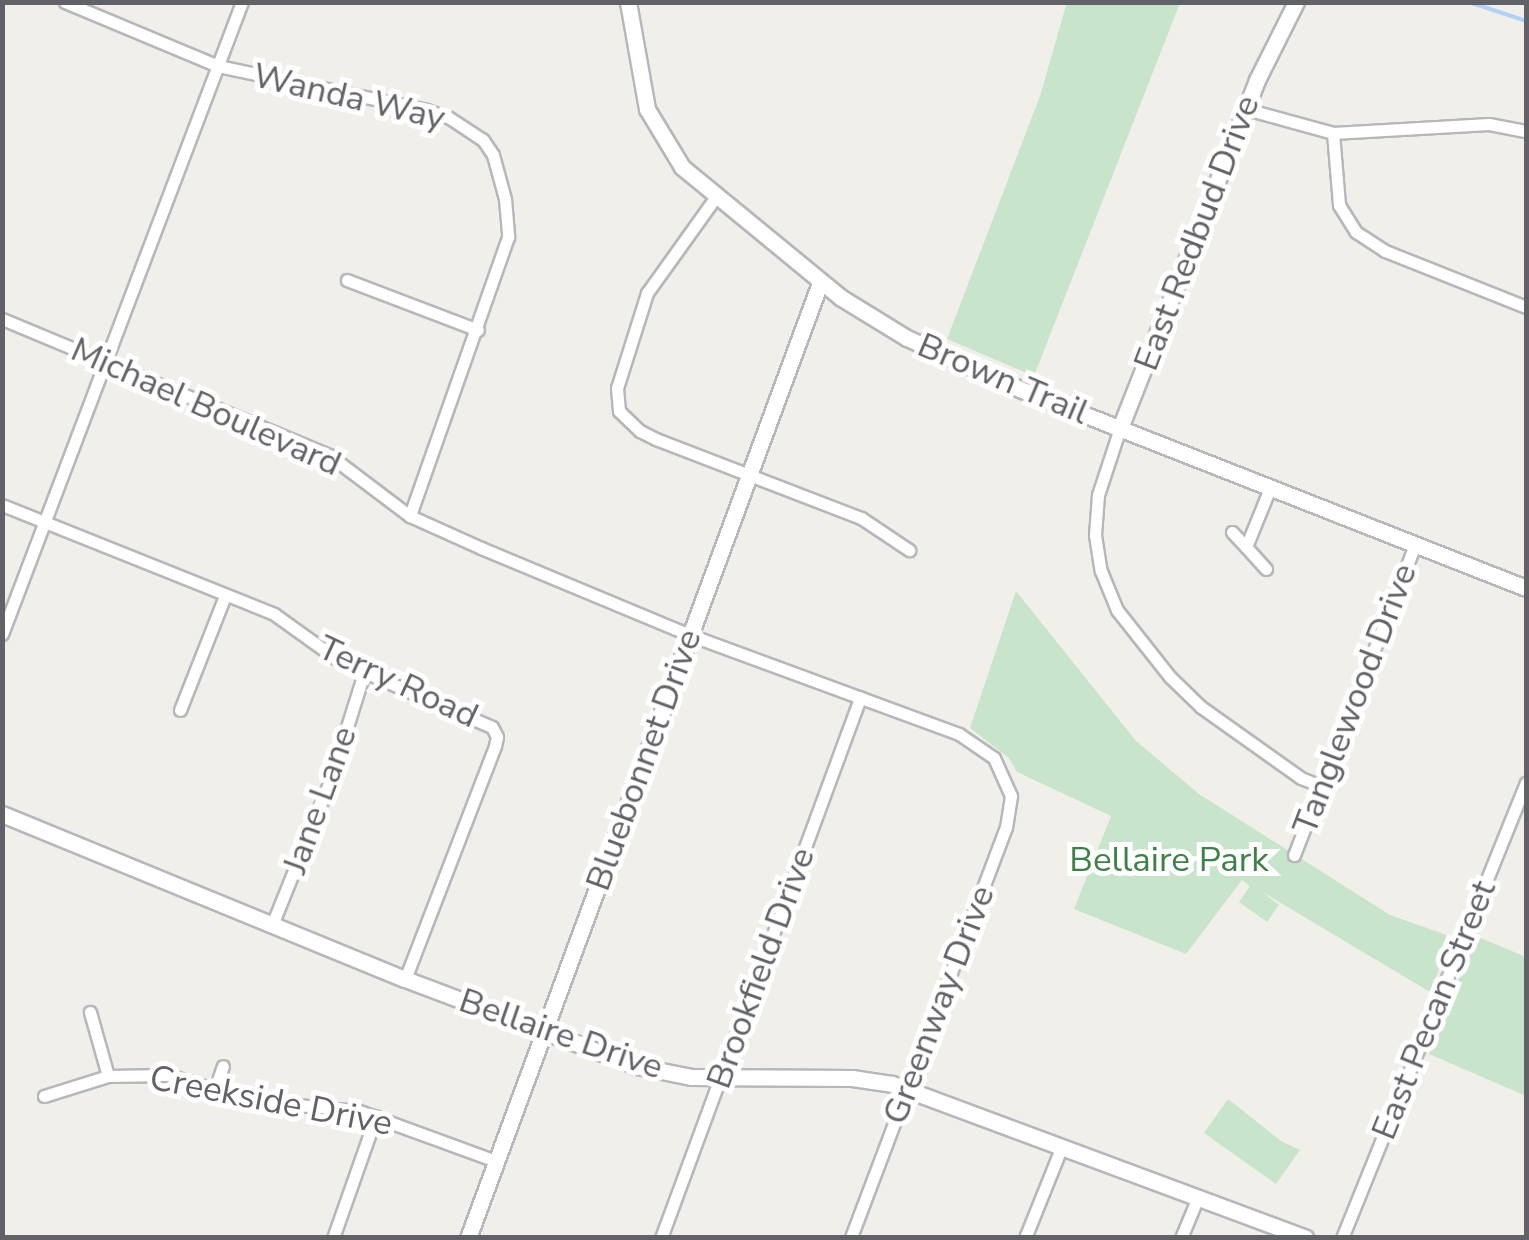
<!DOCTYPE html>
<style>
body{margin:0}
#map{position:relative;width:1529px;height:1240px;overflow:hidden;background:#f0efe9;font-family:"Nunito Sans",sans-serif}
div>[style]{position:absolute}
.green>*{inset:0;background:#c8e5cb}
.stream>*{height:4px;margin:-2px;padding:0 2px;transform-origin:2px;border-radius:2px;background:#b2d1f7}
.roads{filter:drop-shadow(2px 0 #b5b7bb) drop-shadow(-2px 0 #b5b7bb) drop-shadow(0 2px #b5b7bb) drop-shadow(0 -2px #b5b7bb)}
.street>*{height:11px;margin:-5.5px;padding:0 5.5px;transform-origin:5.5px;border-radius:5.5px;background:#fff}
.secondary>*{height:15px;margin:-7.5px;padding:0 7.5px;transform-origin:7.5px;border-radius:7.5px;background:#fff}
span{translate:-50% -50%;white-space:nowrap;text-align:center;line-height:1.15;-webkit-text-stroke:10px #fff;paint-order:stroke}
.street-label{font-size:35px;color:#606267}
.park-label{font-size:35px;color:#3e8048}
.frame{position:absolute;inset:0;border:5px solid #606267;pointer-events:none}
</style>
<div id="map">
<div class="green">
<i style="clip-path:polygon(1067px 2px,1180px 3px,1034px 376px,947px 339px,1040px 96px)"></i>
<i style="clip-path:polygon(1016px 591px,1136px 741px,1199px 794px,1390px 915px,1452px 937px,1430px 992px,1261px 891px,1279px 905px,1267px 922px,1239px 902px,1250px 886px,1242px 880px,1186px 954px,1074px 909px,1111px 816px,1017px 772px,1009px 758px,970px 728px)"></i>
<i style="clip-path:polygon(1476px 936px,1526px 957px,1526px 1096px,1429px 1054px)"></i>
<i style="clip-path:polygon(1228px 1099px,1281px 1141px,1300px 1150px,1276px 1184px,1204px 1133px)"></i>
</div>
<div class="stream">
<i style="left:1469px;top:2px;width:60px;rotate:18.4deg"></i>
</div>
<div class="roads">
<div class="street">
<i style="left:65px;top:2px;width:166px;rotate:22.7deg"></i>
<i style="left:218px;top:66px;width:213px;rotate:11.9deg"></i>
<i style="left:426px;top:110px;width:23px;rotate:18deg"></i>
<i style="left:448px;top:117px;width:42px;rotate:33.3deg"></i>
<i style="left:483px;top:140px;width:18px;rotate:56deg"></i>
<i style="left:493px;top:155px;width:46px;rotate:74.7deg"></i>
<i style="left:505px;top:199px;width:38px;rotate:85deg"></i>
<i style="left:508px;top:237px;width:296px;rotate:109.4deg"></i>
<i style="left:1246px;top:109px;width:90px;rotate:15.4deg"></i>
<i style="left:1333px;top:133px;width:156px;rotate:-3.3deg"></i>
<i style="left:1489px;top:124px;width:38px;rotate:11deg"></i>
<i style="left:1333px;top:133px;width:72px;rotate:85.2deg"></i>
<i style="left:1339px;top:205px;width:32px;rotate:58deg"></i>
<i style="left:1356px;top:232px;width:35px;rotate:33deg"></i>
<i style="left:1385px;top:251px;width:152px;rotate:21.7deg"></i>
<i style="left:715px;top:198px;width:117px;rotate:125.6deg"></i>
<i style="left:647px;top:293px;width:100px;rotate:107.5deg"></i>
<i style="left:617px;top:388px;width:23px;rotate:85deg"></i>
<i style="left:619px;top:411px;width:29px;rotate:44deg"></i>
<i style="left:640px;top:431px;width:18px;rotate:27deg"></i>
<i style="left:656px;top:439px;width:220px;rotate:21.1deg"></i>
<i style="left:861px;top:518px;width:58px;rotate:33.7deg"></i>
<i style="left:347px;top:280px;width:140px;rotate:20.9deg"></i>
<i style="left:2px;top:319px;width:354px;rotate:22.6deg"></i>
<i style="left:329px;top:455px;width:101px;rotate:37deg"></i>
<i style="left:410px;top:516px;width:78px;rotate:24.3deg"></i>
<i style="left:481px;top:548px;width:226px;rotate:22.6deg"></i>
<i style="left:690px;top:635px;width:287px;rotate:20.2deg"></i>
<i style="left:959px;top:734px;width:42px;rotate:34.4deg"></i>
<i style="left:994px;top:758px;width:42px;rotate:65.9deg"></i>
<i style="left:1011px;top:796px;width:31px;rotate:99deg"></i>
<i style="left:1006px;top:827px;width:439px;rotate:110.7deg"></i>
<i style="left:1120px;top:428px;width:71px;rotate:108.2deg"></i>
<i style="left:1098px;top:495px;width:40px;rotate:94.3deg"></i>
<i style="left:1095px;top:535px;width:36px;rotate:81deg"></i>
<i style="left:1101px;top:571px;width:42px;rotate:67.7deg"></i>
<i style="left:1117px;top:610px;width:85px;rotate:51.7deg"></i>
<i style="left:1170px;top:677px;width:43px;rotate:44.1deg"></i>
<i style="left:1201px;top:707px;width:123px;rotate:35.4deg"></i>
<i style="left:1301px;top:778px;width:22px;rotate:22deg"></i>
<i style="left:2px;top:505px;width:293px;rotate:21.8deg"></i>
<i style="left:274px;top:614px;width:82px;rotate:35.6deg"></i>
<i style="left:341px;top:662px;width:164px;rotate:23.3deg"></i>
<i style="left:492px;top:727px;width:11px;rotate:63deg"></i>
<i style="left:497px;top:737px;width:9px;rotate:103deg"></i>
<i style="left:495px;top:746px;width:250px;rotate:111.1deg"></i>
<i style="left:1232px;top:532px;width:21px;rotate:47deg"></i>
<i style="left:1266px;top:569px;width:30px;rotate:-132deg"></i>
<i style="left:1246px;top:547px;width:64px;rotate:-67.9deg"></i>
<i style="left:2px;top:634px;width:676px;rotate:-69.21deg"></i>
<i style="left:180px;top:710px;width:123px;rotate:-68.5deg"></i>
<i style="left:1294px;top:855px;width:334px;rotate:-68.7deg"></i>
<i style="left:272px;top:925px;width:158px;rotate:-68.1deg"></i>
<i style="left:331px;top:778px;width:110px;rotate:-72.6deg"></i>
<i style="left:90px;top:1012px;width:66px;rotate:74.3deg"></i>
<i style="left:215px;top:1089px;width:24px;rotate:-71deg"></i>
<i style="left:44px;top:1096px;width:67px;rotate:-17.4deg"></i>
<i style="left:108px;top:1076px;width:60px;rotate:-1deg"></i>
<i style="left:168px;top:1075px;width:84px;rotate:17.4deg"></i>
<i style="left:248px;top:1100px;width:112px;rotate:5.7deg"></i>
<i style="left:359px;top:1111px;width:146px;rotate:20.1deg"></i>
<i style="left:333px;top:1238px;width:129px;rotate:-70.6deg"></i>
<i style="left:661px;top:1238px;width:576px;rotate:-69.77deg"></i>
<i style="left:1025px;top:1238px;width:99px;rotate:-68.1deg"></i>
<i style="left:1181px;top:1238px;width:44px;rotate:-67.5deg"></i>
<i style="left:1342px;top:1238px;width:491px;rotate:-68deg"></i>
</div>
<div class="secondary">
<i style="left:628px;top:2px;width:109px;rotate:79.9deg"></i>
<i style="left:647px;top:109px;width:68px;rotate:58.9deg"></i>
<i style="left:682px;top:167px;width:205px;rotate:39.4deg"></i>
<i style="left:840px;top:297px;width:79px;rotate:31.5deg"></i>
<i style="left:907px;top:338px;width:126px;rotate:24.3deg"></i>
<i style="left:1022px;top:390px;width:541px;rotate:21.45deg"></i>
<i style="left:1120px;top:428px;width:374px;rotate:-68.5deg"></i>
<i style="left:1257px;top:80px;width:87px;rotate:-63.4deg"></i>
<i style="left:2px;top:814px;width:435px;rotate:22.3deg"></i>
<i style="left:405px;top:979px;width:247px;rotate:20.6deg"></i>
<i style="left:636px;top:1066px;width:56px;rotate:11.3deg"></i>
<i style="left:691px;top:1077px;width:161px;rotate:0.4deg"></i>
<i style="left:852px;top:1078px;width:40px;rotate:8.5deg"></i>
<i style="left:892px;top:1084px;width:441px;rotate:20.4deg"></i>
<i style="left:468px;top:1238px;width:1018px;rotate:-69.77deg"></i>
</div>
</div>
<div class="street-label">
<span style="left:349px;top:97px;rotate:13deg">Wanda Way</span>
<span style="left:1197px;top:233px;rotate:-69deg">East Redbud Drive</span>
<span style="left:1003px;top:379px;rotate:23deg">Brown Trail</span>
<span style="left:206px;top:407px;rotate:24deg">Michael Boulevard</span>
<span style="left:398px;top:682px;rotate:25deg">Terry Road</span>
<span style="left:1355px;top:699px;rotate:-69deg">Tanglewood Drive</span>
<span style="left:644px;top:760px;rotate:-70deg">Bluebonnet Drive</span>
<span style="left:320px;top:800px;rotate:-70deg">Jane Lane</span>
<span style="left:761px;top:968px;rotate:-70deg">Brookfield Drive</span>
<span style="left:939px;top:1005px;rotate:-69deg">Greenway Drive</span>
<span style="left:1434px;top:1010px;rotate:-68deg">East Pecan Street</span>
<span style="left:561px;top:1034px;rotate:19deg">Bellaire Drive</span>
<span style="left:271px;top:1101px;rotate:11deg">Creekside Drive</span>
</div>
<div class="park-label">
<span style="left:1169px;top:860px">Bellaire Park</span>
</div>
<div class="frame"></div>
</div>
